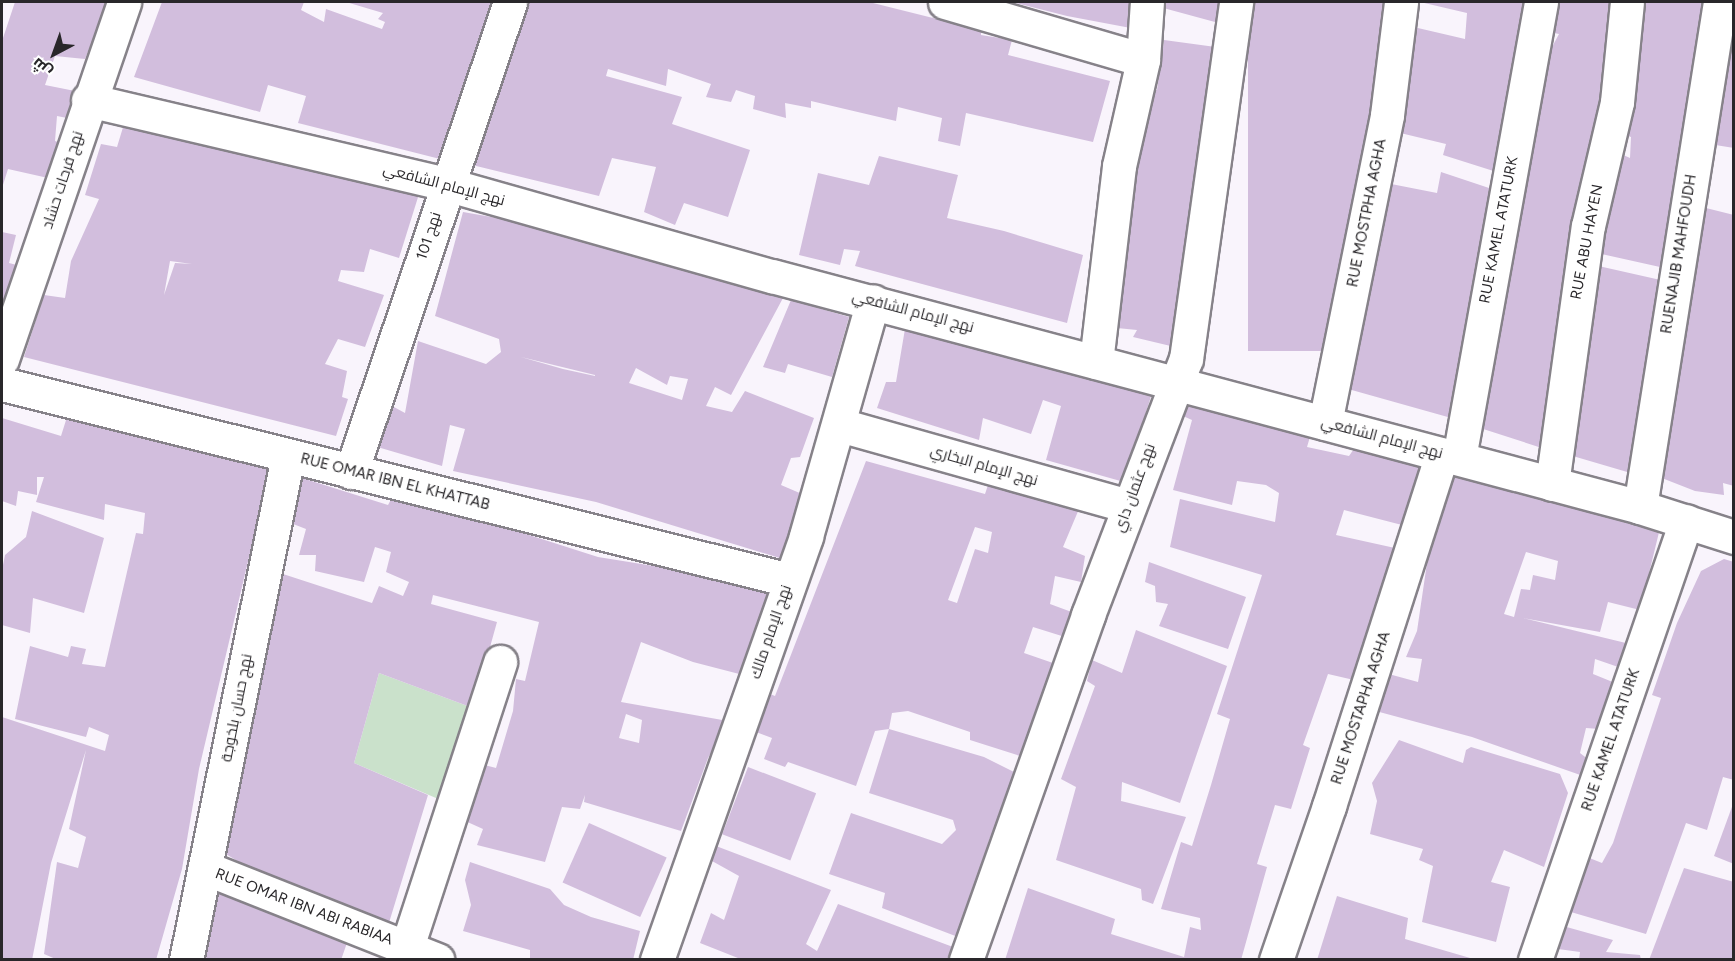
<!DOCTYPE html>
<meta charset="utf-8">
<style>
body{margin:0}
#map{position:relative;width:1735px;height:961px;overflow:hidden;background:#f9f4fc;font-family:Figtree,Cairo,sans-serif}
div>[style]{position:absolute}
.green>*{inset:0;background:#cae1cb}
.building>*{inset:0;background:#d2bedd;transform-origin:0 0}
.roads{filter:drop-shadow(2px 0 #868289) drop-shadow(-2px 0 #868289) drop-shadow(0 2px #868289) drop-shadow(0 -2px #868289)}
.minor>*{height:33px;margin:-16.5px;padding:0 16.5px;transform-origin:16.5px;border-radius:16.5px;background:#fff}
span{translate:-50% -50%;white-space:nowrap;text-align:center;line-height:1.15;-webkit-text-stroke:4.5px #fff;paint-order:stroke}
.street-label{font-size:15px;color:#29272a}
.frame{position:absolute;inset:0;border:3px solid #29272a;pointer-events:none}
.north{position:absolute;left:24px;top:24px;width:60px;height:60px;-webkit-text-stroke:4px #fff;paint-order:stroke;rotate:221deg;font-size:16px;font-weight:700;line-height:24px;text-align:center;color:#29272a}
.north::after{content:'';display:block;margin:auto;width:21px;height:27px;background:#29272a;clip-path:polygon(50% 0,100% 100%,50% 72%,0 100%)}
</style>
<div id="map">
<div class="green">
<i style="clip-path:polygon(379px 673px,473px 708px,443px 801px,354px 763px)"></i>
</div>
<div class="building">
<i style="clip-path:polygon(15px 2px,108px 2px,85px 59px,55px 56px,45px 85px,75px 91px,67px 118px,57px 116px,55px 141px,69px 146px,57px 180px,8px 169px,2px 188px,2px 41px)"></i>
<i style="clip-path:polygon(162px 2px,304px 2px,301px 10px,324px 22px,326px 9px,382px 29px,385px 22px,378px 19px,383px 13px,346px 2px,496px 2px,444px 160px,298px 123px,306px 96px,268px 85px,260px 112px,134px 77px)"></i>
<i style="clip-path:polygon(524px 2px,869px 2px,981px 30px,981px 35px,1012px 40px,1008px 55px,1110px 81px,1093px 142px,966px 113px,960px 146px,938px 141px,942px 118px,898px 107px,896px 121px,811px 101px,811px 108px,785px 103px,786px 118px,753px 109px,755px 96px,736px 90px,731px 102px,706px 97px,711px 84px,668px 69px,666px 86px,608px 69px,606px 76px,682px 97px,672px 124px,750px 150px,728px 217px,684px 203px,675px 225px,644px 212px,656px 167px,612px 158px,599px 196px,464px 163px)"></i>
<i style="clip-path:polygon(1012px 2px,1138px 2px,1136px 29px,1067px 16px)"></i>
<i style="clip-path:polygon(1156px 2px,1229px 2px,1226px 25px,1156px 6px)"></i>
<i style="left:1248px;top:2px;width:143px;height:349px"></i>
<i style="clip-path:polygon(1420px 2px,1531px 2px,1503px 174px,1443px 155px,1446px 144px,1392px 131px,1405px 25px,1465px 39px,1467px 13px)"></i>
<i style="clip-path:polygon(1552px 2px,1617px 2px,1548px 450px,1477px 427px,1544px 62px,1559px 34px,1544px 31px)"></i>
<i style="clip-path:polygon(1640px 2px,1709px 2px,1669px 269px,1597px 253px,1612px 150px,1630px 158px,1631px 137px,1619px 133px)"></i>
<i style="clip-path:polygon(1164px 40px,1223px 48px,1179px 348px,1133px 337px,1137px 330px,1117px 328px,1136px 154px,1148px 90px,1157px 90px)"></i>
<i style="clip-path:polygon(1719px 47px,1734px 51px,1734px 148px,1703px 143px)"></i>
<i style="clip-path:polygon(evenodd,124px 124px,419px 194px,399px 258px,370px 249px,364px 272px,341px 270px,338px 281px,384px 295px,365px 347px,338px 339px,325px 364px,347px 371px,342px 397px,348px 399px,336px 436px,24px 357px,44px 295px,65px 298px,71px 261px,99px 199px,85px 195px,101px 144px,117px 147px,124px 124px,170px 261px,192px 264px,175px 263px,164px 295px,170px 261px)"></i>
<i style="clip-path:polygon(879px 156px,958px 175px,947px 218px,1004px 231px,1083px 255px,1067px 323px,855px 266px,860px 251px,844px 249px,840px 265px,799px 255px,818px 173px,869px 185px)"></i>
<i style="clip-path:polygon(1441px 172px,1495px 190px,1462px 421px,1341px 387px,1381px 182px,1437px 193px)"></i>
<i style="clip-path:polygon(1694px 205px,1734px 215px,1734px 486px,1723px 483px,1724px 495px,1695px 491px,1649px 473px)"></i>
<i style="clip-path:polygon(evenodd,463px 212px,537px 225px,783px 298px,731px 395px,715px 387px,706px 406px,732px 412px,745px 391px,814px 418px,800px 457px,791px 458px,781px 485px,809px 497px,783px 559px,596px 502px,453px 471px,465px 429px,450px 425px,442px 466px,374px 446px,392px 406px,405px 413px,418px 341px,486px 364px,501px 352px,499px 339px,435px 316px,463px 212px,521px 357px,595px 375px,595px 376px,563px 369px,521px 357px,463px 212px,636px 368px,667px 385px,670px 376px,688px 379px,682px 400px,629px 383px,636px 368px)"></i>
<i style="clip-path:polygon(2px 232px,16px 235px,9px 263px,21px 266px,5px 302px,2px 301px)"></i>
<i style="clip-path:polygon(1594px 265px,1665px 281px,1634px 474px,1566px 454px,1587px 354px)"></i>
<i style="clip-path:polygon(791px 300px,849px 317px,832px 377px,788px 364px,785px 373px,763px 367px)"></i>
<i style="clip-path:polygon(906px 323px,1153px 390px,1124px 482px,1046px 460px,1061px 406px,1043px 400px,1031px 434px,983px 418px,979px 440px,877px 408px,886px 382px,896px 382px)"></i>
<i style="clip-path:polygon(1181px 393px,1312px 430px,1307px 447px,1349px 456px,1358px 443px,1427px 463px,1402px 525px,1344px 510px,1336px 535px,1395px 548px,1354px 680px,1328px 674px,1303px 745px,1310px 748px,1291px 809px,1275px 805px,1257px 864px,1267px 867px,1241px 960px,1005px 960px,1028px 888px,1115px 919px,1111px 934px,1184px 957px,1190px 927px,1201px 930px,1200px 918px,1161px 909px,1181px 842px,1192px 846px,1211px 785px,1230px 719px,1217px 714px,1262px 575px,1170px 547px,1180px 499px,1275px 522px,1279px 493px,1266px 485px,1237px 481px,1232px 505px,1173px 490px,1192px 420px,1174px 412px)"></i>
<i style="clip-path:polygon(67px 417px,271px 464px,199px 769px,182px 869px,156px 960px,58px 960px,44px 954px,57px 862px,78px 868px,86px 837px,69px 829px,86px 750px,51px 863px,32px 960px,2px 960px,2px 717px,105px 751px,109px 735px,89px 727px,86px 737px,15px 719px,30px 646px,68px 657px,71px 646px,86px 649px,82px 664px,105px 667px,136px 533px,143px 534px,145px 513px,105px 504px,104px 520px,36px 502px,44px 477px,37px 477px,37px 495px,18px 491px,16px 506px,2px 501px,2px 418px,61px 436px)"></i>
<i style="clip-path:polygon(evenodd,866px 461px,985px 494px,990px 479px,1079px 509px,1063px 547px,1085px 556px,1081px 582px,1055px 576px,1050px 604px,1077px 614px,1065px 637px,1033px 627px,1024px 653px,1053px 663px,1020px 756px,970px 740px,970px 732px,908px 711px,892px 713px,889px 729px,875px 731px,856px 786px,788px 762px,785px 767px,764px 759px,772px 738px,756px 732px,770px 694px,775px 696px,866px 461px,975px 527px,992px 532px,988px 553px,975px 549px,957px 603px,948px 600px,975px 527px)"></i>
<i style="clip-path:polygon(evenodd,1456px 468px,1662px 520px,1640px 610px,1608px 602px,1600px 632px,1523px 618px,1630px 644px,1624px 669px,1595px 659px,1593px 674px,1620px 685px,1599px 729px,1586px 728px,1580px 753px,1589px 760px,1586px 777px,1472px 737px,1372px 710px,1385px 673px,1418px 682px,1422px 659px,1406px 657px,1417px 631px,1427px 563px,1456px 468px,1526px 552px,1558px 561px,1555px 580px,1533px 575px,1530px 590px,1521px 589px,1514px 617px,1504px 614px,1526px 552px)"></i>
<i style="clip-path:polygon(evenodd,302px 478px,388px 505px,395px 492px,598px 557px,772px 585px,747px 676px,693px 662px,641px 642px,621px 702px,728px 721px,708px 758px,681px 831px,584px 802px,585px 795px,580px 809px,562px 807px,545px 862px,477px 845px,483px 829px,463px 820px,477px 763px,496px 768px,513px 711px,516px 679px,525px 681px,539px 622px,433px 595px,431px 604px,497px 622px,473px 708px,379px 673px,354px 763px,428px 795px,388px 926px,260px 875px,213px 846px,263px 633px,283px 574px,372px 603px,379px 586px,403px 596px,409px 582px,386px 572px,391px 552px,375px 547px,364px 582px,315px 571px,316px 555px,299px 555px,306px 529px,288px 522px,302px 478px,626px 714px,642px 720px,639px 743px,619px 738px,626px 714px)"></i>
<i style="clip-path:polygon(32px 511px,104px 538px,84px 613px,33px 598px,30px 633px,2px 625px,2px 570px,5px 555px,26px 537px)"></i>
<i style="clip-path:polygon(1724px 559px,1734px 562px,1734px 780px,1723px 777px,1707px 830px,1686px 823px,1646px 934px,1564px 910px,1582px 855px,1602px 863px,1613px 843px,1661px 698px,1652px 695px,1677px 623px,1701px 571px)"></i>
<i style="clip-path:polygon(1149px 562px,1246px 597px,1228px 649px,1159px 626px,1168px 604px,1156px 602px,1155px 586px,1145px 582px)"></i>
<i style="clip-path:polygon(1136px 630px,1227px 666px,1180px 803px,1122px 782px,1121px 801px,1186px 817px,1153px 904px,1142px 900px,1141px 889px,1056px 860px,1076px 787px,1061px 779px,1095px 686px,1087px 681px,1092px 660px,1122px 673px)"></i>
<i style="clip-path:polygon(889px 729px,984px 757px,1018px 774px,989px 840px,986px 863px,958px 937px,882px 908px,885px 893px,829px 874px,851px 813px,942px 844px,956px 830px,953px 820px,869px 793px)"></i>
<i style="clip-path:polygon(1399px 740px,1463px 763px,1466px 750px,1471px 747px,1560px 774px,1568px 793px,1544px 867px,1504px 850px,1491px 882px,1510px 887px,1496px 942px,1422px 922px,1433px 866px,1419px 860px,1423px 849px,1370px 834px,1377px 801px,1372px 783px)"></i>
<i style="left:748px;top:767px;width:73px;height:72px;rotate:21deg"></i>
<i style="clip-path:polygon(1733px 804px,1734px 804px,1734px 864px,1714px 856px)"></i>
<i style="left:589px;top:823px;width:85px;height:65px;rotate:24deg"></i>
<i style="clip-path:polygon(716px 846px,831px 890px,806px 944px,817px 951px,838px 904px,953px 947px,949px 960px,743px 960px,700px 943px,711px 913px,724px 920px,739px 876px,712px 861px)"></i>
<i style="clip-path:polygon(470px 862px,550px 889px,564px 905px,591px 917px,640px 931px,633px 960px,530px 960px,530px 950px,463px 931px,471px 905px,465px 880px)"></i>
<i style="clip-path:polygon(1684px 868px,1734px 882px,1734px 960px,1649px 960px)"></i>
<i style="clip-path:polygon(208px 885px,349px 937px,341px 960px,207px 960px,191px 953px)"></i>
<i style="clip-path:polygon(1337px 896px,1408px 918px,1405px 939px,1477px 960px,1317px 960px)"></i>
<i style="clip-path:polygon(1563px 926px,1613px 940px,1606px 952px,1640px 955px,1641px 960px,1579px 960px,1580px 952px,1558px 949px)"></i>
</div>
<div class="roads">
<div class="minor">
<i style="left:945px;top:2px;width:206px;rotate:16.3deg"></i>
<i style="left:88px;top:100px;width:368px;rotate:13.2deg"></i>
<i style="left:446px;top:184px;width:339px;rotate:15.8deg"></i>
<i style="left:772px;top:276px;width:898px;rotate:14.9deg"></i>
<i style="left:1640px;top:507px;width:99px;rotate:17.7deg"></i>
<i style="left:2px;top:359px;width:377px;rotate:-71.1deg"></i>
<i style="left:1096px;top:362px;width:197px;rotate:-83.3deg"></i>
<i style="left:1119px;top:166px;width:109px;rotate:-77.2deg"></i>
<i style="left:1143px;top:60px;width:58px;rotate:-86.1deg"></i>
<i style="left:2px;top:384px;width:811px;rotate:13.98deg"></i>
<i style="left:1325px;top:423px;width:314px;rotate:-78.6deg"></i>
<i style="left:1387px;top:115px;width:114px;rotate:-82.9deg"></i>
<i style="left:840px;top:425px;width:299px;rotate:15.7deg"></i>
<i style="left:1459px;top:458px;width:463px;rotate:-79.8deg"></i>
<i style="left:351px;top:472px;width:496px;rotate:-71.3deg"></i>
<i style="left:1552px;top:484px;width:260px;rotate:-82.1deg"></i>
<i style="left:1588px;top:226px;width:127px;rotate:-76.8deg"></i>
<i style="left:1617px;top:102px;width:100px;rotate:-84.3deg"></i>
<i style="left:1640px;top:507px;width:511px;rotate:-81deg"></i>
<i style="left:205px;top:868px;width:250px;rotate:21.6deg"></i>
<i style="left:407px;top:947px;width:300px;rotate:-71.9deg"></i>
<i style="left:186px;top:960px;width:514px;rotate:-78.56deg"></i>
<i style="left:657px;top:960px;width:449px;rotate:-70.6deg"></i>
<i style="left:806px;top:536px;width:244px;rotate:-74.1deg"></i>
<i style="left:966px;top:960px;width:366px;rotate:-70.5deg"></i>
<i style="left:1088px;top:615px;width:274px;rotate:-69.1deg"></i>
<i style="left:1186px;top:359px;width:360px;rotate:-82deg"></i>
<i style="left:1276px;top:960px;width:163px;rotate:-71deg"></i>
<i style="left:1329px;top:806px;width:369px;rotate:-72.2deg"></i>
<i style="left:1535px;top:960px;width:464px;rotate:-71deg"></i>
</div>
</div>
<div class="street-label">
<span style="left:63px;top:180px;rotate:-72deg">نهج فرحات حشاد</span>
<span style="left:444px;top:185px;rotate:15deg">نهج الإمام الشافعي</span>
<span style="left:1367px;top:213px;rotate:-79deg">RUE MOSTPHA AGHA</span>
<span style="left:1499px;top:230px;rotate:-79deg">RUE KAMEL ATATURK</span>
<span style="left:429px;top:236px;rotate:-72deg">نهج 101</span>
<span style="left:1587px;top:242px;rotate:-79deg">RUE ABU HAYEN</span>
<span style="left:1679px;top:254px;rotate:-81deg">RUENAJIB MAHFOUDH</span>
<span style="left:913px;top:312px;rotate:15deg">نهج الإمام الشافعي</span>
<span style="left:1382px;top:438px;rotate:15deg">نهج الإمام الشافعي</span>
<span style="left:984px;top:466px;rotate:16deg">نهج الإمام البخاري</span>
<span style="left:395px;top:482px;rotate:14deg">RUE OMAR IBN EL KHATTAB</span>
<span style="left:1135px;top:488px;rotate:-70deg">نهج عثمان داي</span>
<span style="left:771px;top:632px;rotate:-71deg">نهج الإمام مالك</span>
<span style="left:237px;top:708px;rotate:-79deg">نهج حسان بلخوجة</span>
<span style="left:1361px;top:708px;rotate:-72deg">RUE MOSTAPHA AGHA</span>
<span style="left:1611px;top:740px;rotate:-71deg">RUE KAMEL ATATURK</span>
<span style="left:304px;top:907px;rotate:21deg">RUE OMAR IBN ABI RABIAA</span>
</div>
<div class="frame"></div>
<div class="north">ش</div>
</div>
